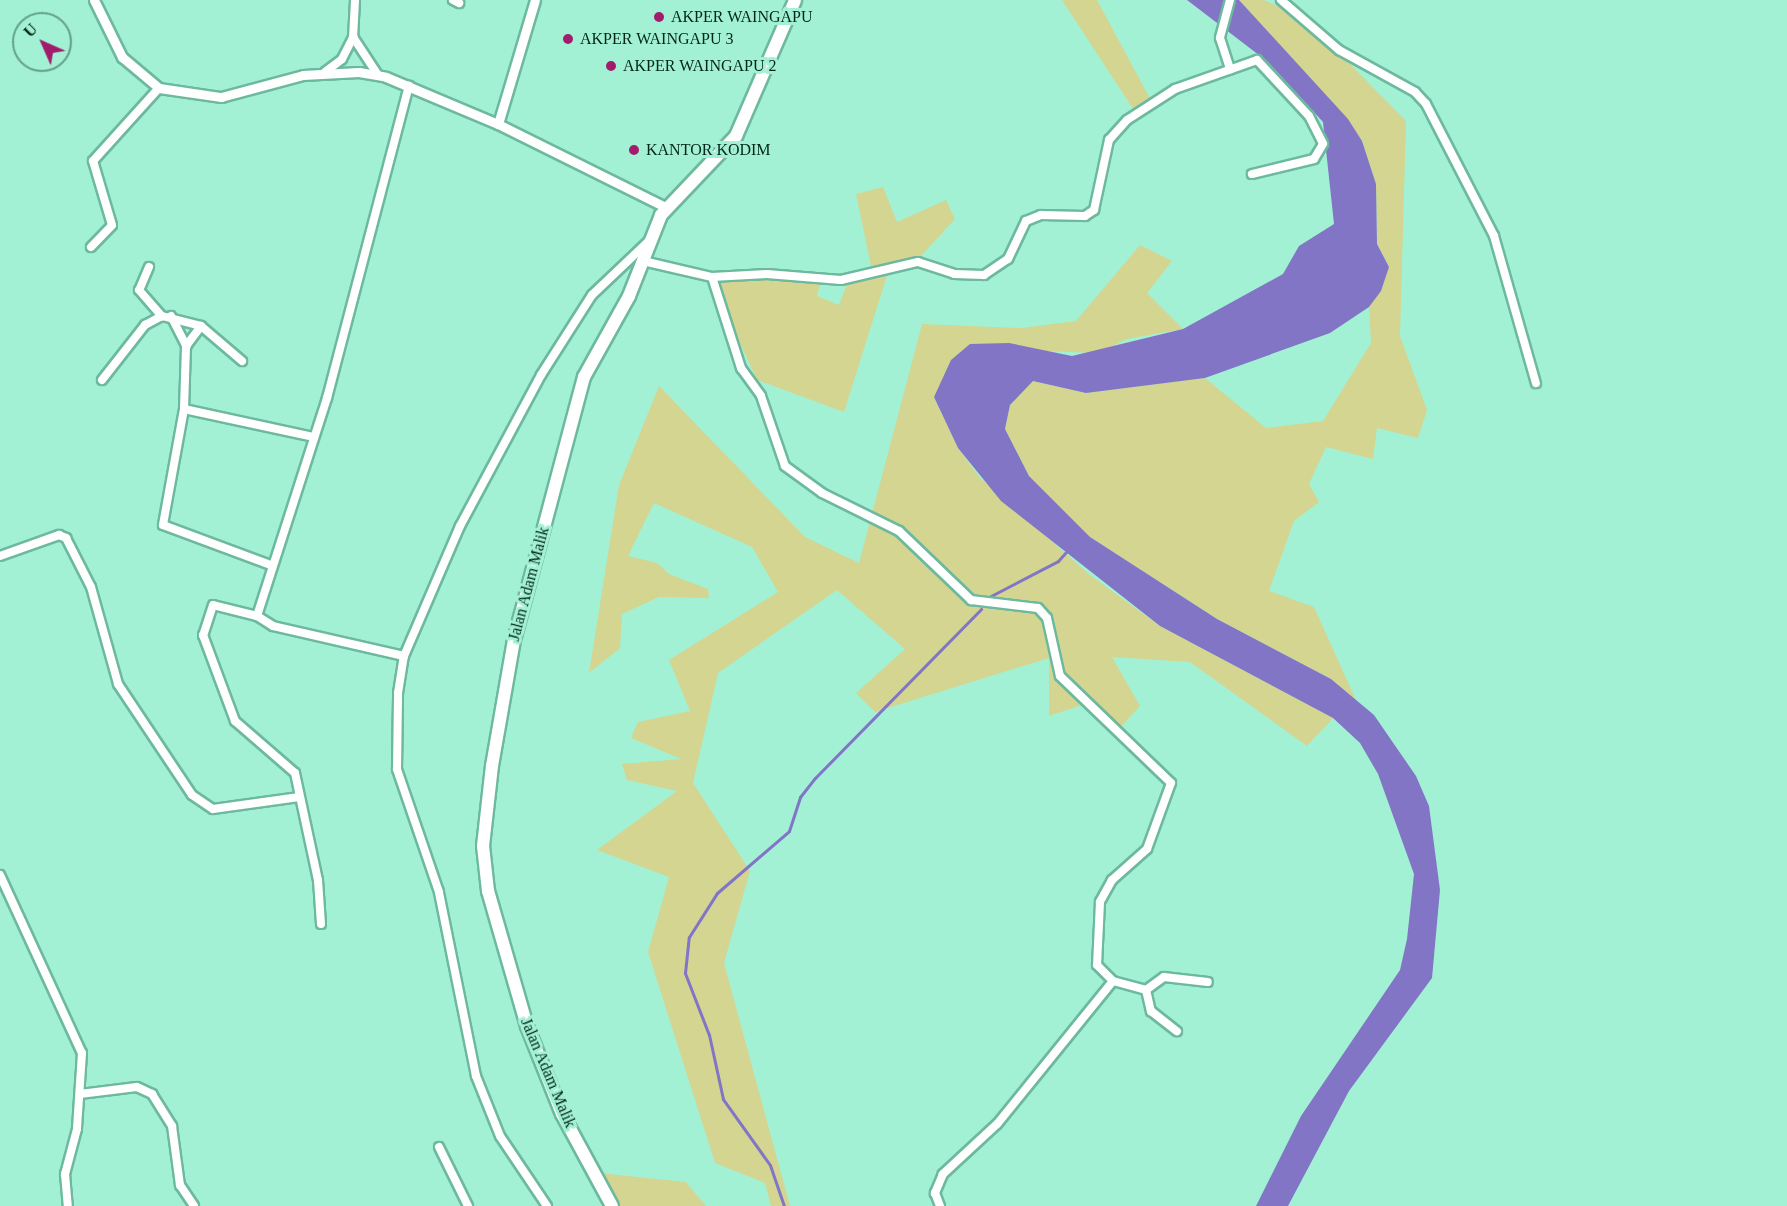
<!DOCTYPE html>
<style>
body{margin:0}
#map{position:relative;width:1787px;height:1206px;overflow:hidden;background:#a3f1d5;font-family:Georgia,serif}
div>[style]{position:absolute}
.green>*{inset:0;background:#d3d591}
.water>*{inset:0;background:#8275c5}
.stream>*{height:3px;margin:-1.5px;padding:0 1.5px;transform-origin:1.5px;border-radius:1.5px;background:#8275c5}
.roads{filter:drop-shadow(2px 0 #6db99f) drop-shadow(-2px 0 #6db99f) drop-shadow(0 2px #6db99f) drop-shadow(0 -2px #6db99f)}
.minor>*{height:8px;margin:-4px;padding:0 4px;transform-origin:4px;border-radius:4px;background:#fff}
.tertiary>*{height:9px;margin:-4.5px;padding:0 4.5px;transform-origin:4.5px;border-radius:4.5px;background:#fff}
.trunk>*{height:12px;margin:-6px;padding:0 6px;transform-origin:6px;border-radius:6px;background:#fff}
.dots>*{width:16px;height:16px;translate:-50% -50%;box-sizing:border-box;border:3px solid #a3f1d5;border-radius:50%}
span{translate:-50% -50%;white-space:nowrap;text-align:center;line-height:1.15;-webkit-text-stroke:6px #a3f1d5;paint-order:stroke}
.poi-label{font-size:16px;color:#03251b}
.left{translate:0 -50%;text-align:left}
.street-label{font-size:16px;color:#03251b}
.north{position:absolute;left:12px;top:12px;width:60px;height:60px;box-sizing:border-box;background:#a3f1d5;border:2px solid #639f8b;border-radius:50%;rotate:315deg;font-size:16px;font-weight:700;line-height:24px;text-align:center;color:#03251b}
.north::after{content:'';display:block;margin:auto;width:21px;height:27px;background:#a11d6c;clip-path:polygon(50% 0,100% 100%,50% 72%,0 100%)}
</style>
<div id="map">
<div class="green">
<i style="clip-path:polygon(1062px 0,1097px 0,1154px 106px,1139px 118px)"></i>
<i style="clip-path:polygon(1239px 0,1264px 0,1306px 19px,1406px 121px,1400px 336px,1427px 410px,1418px 438px,1377px 428px,1373px 459px,1326px 447px,1309px 484px,1319px 502px,1294px 521px,1269px 591px,1314px 607px,1356px 700px,1331px 679px,1217px 619px,1090px 537px,1029px 476px,1005px 429px,1010px 405px,1033px 381px,1086px 393px,1205px 378px,1266px 428px,1323px 421px,1371px 343px,1369px 307px,1389px 267px,1377px 244px,1376px 184px,1362px 141px)"></i>
<i style="clip-path:polygon(883px 187px,897px 222px,946px 200px,955px 219px,921px 256px,890px 266px,844px 412px,757px 380px,726px 313px,718px 274px,822px 276px,817px 296px,839px 305px,849px 279px,872px 271px,856px 194px)"></i>
<i style="clip-path:polygon(1140px 245px,1172px 261px,1147px 293px,1183px 329px,1127px 339px,1098px 353px,1043px 351px,934px 397px,958px 448px,980px 478px,1090px 575px,1160px 626px,1333px 718px,1307px 746px,1190px 662px,1112px 657px,1140px 706px,1116px 732px,1085px 704px,1049px 716px,1049px 658px,875px 712px,856px 693px,905px 649px,837px 590px,718px 673px,693px 783px,750px 871px,724px 963px,790px 1206px,771px 1206px,765px 1183px,715px 1163px,648px 952px,669px 877px,597px 850px,677px 791px,627px 780px,622px 764px,681px 759px,631px 738px,638px 722px,690px 711px,669px 660px,778px 592px,752px 547px,654px 503px,628px 556px,657px 563px,669px 574px,708px 589px,709px 598px,659px 597px,622px 614px,620px 648px,589px 673px,619px 485px,659px 386px,805px 537px,859px 563px,922px 324px,1021px 328px,1076px 321px)"></i>
<i style="clip-path:polygon(599px 1173px,686px 1182px,706px 1206px,612px 1206px)"></i>
</div>
<div class="water">
<i style="clip-path:polygon(1187px 0,1239px 0,1348px 119px,1362px 141px,1376px 184px,1377px 244px,1389px 267px,1381px 291px,1369px 307px,1330px 333px,1205px 378px,1086px 393px,1033px 381px,1010px 405px,1005px 429px,1029px 476px,1090px 537px,1217px 619px,1331px 679px,1374px 715px,1416px 776px,1429px 806px,1440px 890px,1432px 978px,1349px 1091px,1288px 1206px,1256px 1206px,1301px 1116px,1400px 970px,1407px 939px,1414px 874px,1378px 774px,1360px 743px,1333px 718px,1160px 626px,1001px 501px,958px 448px,934px 397px,951px 360px,970px 344px,1009px 343px,1072px 356px,1183px 329px,1283px 274px,1299px 246px,1334px 224px,1323px 122px,1268px 62px)"></i>
</div>
<div class="stream">
<i style="left:987px;top:598px;width:80px;rotate:-27.5deg"></i>
<i style="left:1058px;top:561px;width:13px;rotate:-48deg"></i>
<i style="left:784px;top:1206px;width:43px;rotate:-108.9deg"></i>
<i style="left:770px;top:1165px;width:81px;rotate:-125.5deg"></i>
<i style="left:723px;top:1099px;width:66px;rotate:-102.3deg"></i>
<i style="left:709px;top:1035px;width:66px;rotate:-111.2deg"></i>
<i style="left:685px;top:973px;width:36px;rotate:-84deg"></i>
<i style="left:689px;top:937px;width:52px;rotate:-57.5deg"></i>
<i style="left:717px;top:893px;width:95px;rotate:-40.7deg"></i>
<i style="left:789px;top:831px;width:36px;rotate:-72deg"></i>
<i style="left:800px;top:797px;width:24px;rotate:-52deg"></i>
<i style="left:815px;top:778px;width:237px;rotate:-45.5deg"></i>
</div>
<div class="roads">
<div class="minor">
<i style="left:355px;top:0;width:37px;rotate:93deg"></i>
<i style="left:353px;top:37px;width:45px;rotate:56.7deg"></i>
<i style="left:453px;top:0;width:7px;rotate:27deg"></i>
<i style="left:1230px;top:0;width:39px;rotate:105deg"></i>
<i style="left:1220px;top:38px;width:33px;rotate:72deg"></i>
<i style="left:1281px;top:0;width:77px;rotate:40.8deg"></i>
<i style="left:1339px;top:50px;width:87px;rotate:28.9deg"></i>
<i style="left:1415px;top:92px;width:16px;rotate:47deg"></i>
<i style="left:1426px;top:104px;width:148px;rotate:62.7deg"></i>
<i style="left:1494px;top:236px;width:153px;rotate:74.1deg"></i>
<i style="left:325px;top:72px;width:21px;rotate:-37deg"></i>
<i style="left:342px;top:59px;width:25px;rotate:-63deg"></i>
<i style="left:91px;top:247px;width:30px;rotate:-46deg"></i>
<i style="left:112px;top:225px;width:67px;rotate:-106.5deg"></i>
<i style="left:93px;top:161px;width:98px;rotate:-47.9deg"></i>
<i style="left:643px;top:261px;width:71px;rotate:13.1deg"></i>
<i style="left:712px;top:277px;width:96px;rotate:72.3deg"></i>
<i style="left:741px;top:368px;width:34px;rotate:54deg"></i>
<i style="left:761px;top:396px;width:74px;rotate:71.1deg"></i>
<i style="left:785px;top:466px;width:46px;rotate:36.1deg"></i>
<i style="left:822px;top:493px;width:86px;rotate:26.3deg"></i>
<i style="left:899px;top:531px;width:100px;rotate:43.8deg"></i>
<i style="left:971px;top:600px;width:67px;rotate:6.8deg"></i>
<i style="left:1038px;top:608px;width:13px;rotate:48deg"></i>
<i style="left:1047px;top:618px;width:59px;rotate:77.4deg"></i>
<i style="left:1060px;top:676px;width:154px;rotate:43.9deg"></i>
<i style="left:1171px;top:783px;width:70px;rotate:110deg"></i>
<i style="left:1147px;top:849px;width:47px;rotate:138.5deg"></i>
<i style="left:1112px;top:880px;width:25px;rotate:119deg"></i>
<i style="left:1100px;top:902px;width:63px;rotate:92.7deg"></i>
<i style="left:1097px;top:965px;width:23px;rotate:45deg"></i>
<i style="left:1113px;top:981px;width:184px;rotate:129deg"></i>
<i style="left:997px;top:1124px;width:74px;rotate:137.2deg"></i>
<i style="left:943px;top:1174px;width:21px;rotate:113deg"></i>
<i style="left:935px;top:1193px;width:14px;rotate:69deg"></i>
<i style="left:149px;top:267px;width:25px;rotate:113deg"></i>
<i style="left:139px;top:290px;width:35px;rotate:49deg"></i>
<i style="left:712px;top:277px;width:55px;rotate:-3.1deg"></i>
<i style="left:767px;top:274px;width:74px;rotate:4.6deg"></i>
<i style="left:841px;top:280px;width:79px;rotate:-13.2deg"></i>
<i style="left:918px;top:262px;width:38px;rotate:18deg"></i>
<i style="left:954px;top:274px;width:30px;rotate:2deg"></i>
<i style="left:984px;top:275px;width:29px;rotate:-34deg"></i>
<i style="left:1008px;top:259px;width:42px;rotate:-64.7deg"></i>
<i style="left:1026px;top:221px;width:16px;rotate:-22deg"></i>
<i style="left:1041px;top:215px;width:44px;rotate:1.3deg"></i>
<i style="left:1085px;top:216px;width:11px;rotate:-34deg"></i>
<i style="left:1094px;top:210px;width:72px;rotate:-77.9deg"></i>
<i style="left:1109px;top:140px;width:27px;rotate:-48deg"></i>
<i style="left:1127px;top:120px;width:57px;rotate:-32.9deg"></i>
<i style="left:1175px;top:89px;width:87px;rotate:-19.5deg"></i>
<i style="left:1257px;top:60px;width:76px;rotate:47.1deg"></i>
<i style="left:1309px;top:116px;width:31px;rotate:63deg"></i>
<i style="left:1323px;top:144px;width:17px;rotate:121deg"></i>
<i style="left:1314px;top:159px;width:64px;rotate:166.4deg"></i>
<i style="left:171px;top:316px;width:34px;rotate:63deg"></i>
<i style="left:186px;top:346px;width:63px;rotate:91.8deg"></i>
<i style="left:184px;top:409px;width:118px;rotate:100.3deg"></i>
<i style="left:163px;top:525px;width:117px;rotate:20.4deg"></i>
<i style="left:186px;top:346px;width:25px;rotate:-53deg"></i>
<i style="left:102px;top:380px;width:70px;rotate:-52deg"></i>
<i style="left:145px;top:325px;width:19px;rotate:-28deg"></i>
<i style="left:162px;top:316px;width:40px;rotate:14.4deg"></i>
<i style="left:201px;top:326px;width:54px;rotate:40.5deg"></i>
<i style="left:184px;top:409px;width:132px;rotate:12.2deg"></i>
<i style="left:0;top:556px;width:63px;rotate:-19.6deg"></i>
<i style="left:59px;top:535px;width:8px;rotate:23deg"></i>
<i style="left:66px;top:538px;width:55px;rotate:63deg"></i>
<i style="left:91px;top:587px;width:101px;rotate:74.4deg"></i>
<i style="left:118px;top:684px;width:133px;rotate:56.3deg"></i>
<i style="left:192px;top:795px;width:25px;rotate:34deg"></i>
<i style="left:213px;top:809px;width:87px;rotate:-7.9deg"></i>
<i style="left:257px;top:616px;width:45px;rotate:-166deg"></i>
<i style="left:213px;top:605px;width:32px;rotate:108deg"></i>
<i style="left:203px;top:635px;width:92px;rotate:69.6deg"></i>
<i style="left:235px;top:721px;width:79px;rotate:40.9deg"></i>
<i style="left:295px;top:773px;width:109px;rotate:77.9deg"></i>
<i style="left:318px;top:880px;width:44px;rotate:86.1deg"></i>
<i style="left:404px;top:656px;width:134px;rotate:-167.1deg"></i>
<i style="left:273px;top:626px;width:19px;rotate:-148deg"></i>
<i style="left:257px;top:616px;width:229px;rotate:-72.2deg"></i>
<i style="left:327px;top:398px;width:323px;rotate:-75.3deg"></i>
<i style="left:0;top:875px;width:196px;rotate:65.3deg"></i>
<i style="left:82px;top:1053px;width:76px;rotate:93.8deg"></i>
<i style="left:77px;top:1129px;width:47px;rotate:104.9deg"></i>
<i style="left:65px;top:1174px;width:32px;rotate:85deg"></i>
<i style="left:1113px;top:981px;width:34px;rotate:15deg"></i>
<i style="left:1146px;top:990px;width:22px;rotate:77deg"></i>
<i style="left:1151px;top:1011px;width:33px;rotate:38deg"></i>
<i style="left:1146px;top:990px;width:22px;rotate:-36deg"></i>
<i style="left:1164px;top:977px;width:44px;rotate:6.5deg"></i>
<i style="left:80px;top:1094px;width:57px;rotate:-7deg"></i>
<i style="left:137px;top:1087px;width:17px;rotate:25deg"></i>
<i style="left:152px;top:1094px;width:38px;rotate:58deg"></i>
<i style="left:172px;top:1126px;width:60px;rotate:82.3deg"></i>
<i style="left:180px;top:1185px;width:25px;rotate:56deg"></i>
<i style="left:439px;top:1147px;width:66px;rotate:63.8deg"></i>
<i style="left:547px;top:1206px;width:84px;rotate:-123.9deg"></i>
<i style="left:500px;top:1136px;width:65px;rotate:-111.8deg"></i>
<i style="left:476px;top:1076px;width:188px;rotate:-101.4deg"></i>
<i style="left:439px;top:892px;width:130px;rotate:-108.9deg"></i>
<i style="left:397px;top:769px;width:76px;rotate:-89.2deg"></i>
<i style="left:398px;top:693px;width:37px;rotate:-81deg"></i>
<i style="left:404px;top:656px;width:142px;rotate:-66.7deg"></i>
<i style="left:460px;top:526px;width:171px;rotate:-61.8deg"></i>
<i style="left:541px;top:375px;width:95px;rotate:-57.5deg"></i>
<i style="left:592px;top:295px;width:81px;rotate:-43.5deg"></i>
</div>
<div class="tertiary">
<i style="left:94px;top:0;width:64px;rotate:63.8deg"></i>
<i style="left:122px;top:57px;width:48px;rotate:40deg"></i>
<i style="left:159px;top:88px;width:63px;rotate:8.3deg"></i>
<i style="left:221px;top:97px;width:85px;rotate:-15deg"></i>
<i style="left:303px;top:75px;width:56px;rotate:-3.1deg"></i>
<i style="left:359px;top:72px;width:27px;rotate:10deg"></i>
<i style="left:386px;top:77px;width:121px;rotate:22.8deg"></i>
<i style="left:498px;top:124px;width:189px;rotate:26.4deg"></i>
<i style="left:498px;top:124px;width:129px;rotate:-73.4deg"></i>
</div>
<div class="trunk">
<i style="left:612px;top:1206px;width:105px;rotate:-118.5deg"></i>
<i style="left:562px;top:1114px;width:95px;rotate:-111.7deg"></i>
<i style="left:527px;top:1026px;width:141px;rotate:-106.1deg"></i>
<i style="left:488px;top:891px;width:45px;rotate:-96.3deg"></i>
<i style="left:483px;top:846px;width:81px;rotate:-83.6deg"></i>
<i style="left:492px;top:766px;width:128px;rotate:-80.1deg"></i>
<i style="left:514px;top:640px;width:272px;rotate:-75.1deg"></i>
<i style="left:584px;top:377px;width:93px;rotate:-60.9deg"></i>
<i style="left:629px;top:296px;width:87px;rotate:-68.4deg"></i>
<i style="left:661px;top:215px;width:109px;rotate:-46.5deg"></i>
<i style="left:736px;top:136px;width:148px;rotate:-66.5deg"></i>
</div>
</div>
<div class="dots">
<i style="left:659px;top:17px;background:#a11d6c"></i>
<i style="left:568px;top:39px;background:#a11d6c"></i>
<i style="left:611px;top:66px;background:#a11d6c"></i>
<i style="left:634px;top:150px;background:#a11d6c"></i>
</div>
<div class="poi-label">
<span class="left" style="left:671px;top:17px">AKPER WAINGAPU</span>
<span class="left" style="left:580px;top:39px">AKPER WAINGAPU 3</span>
<span class="left" style="left:623px;top:66px">AKPER WAINGAPU 2</span>
<span class="left" style="left:646px;top:150px">KANTOR KODIM</span>
</div>
<div class="street-label">
<span style="left:529px;top:584px;rotate:-75deg">Jalan Adam Malik</span>
<span style="left:548px;top:1073px;rotate:67deg">Jalan Adam Malik</span>
</div>
<div class="north">U</div>
</div>
